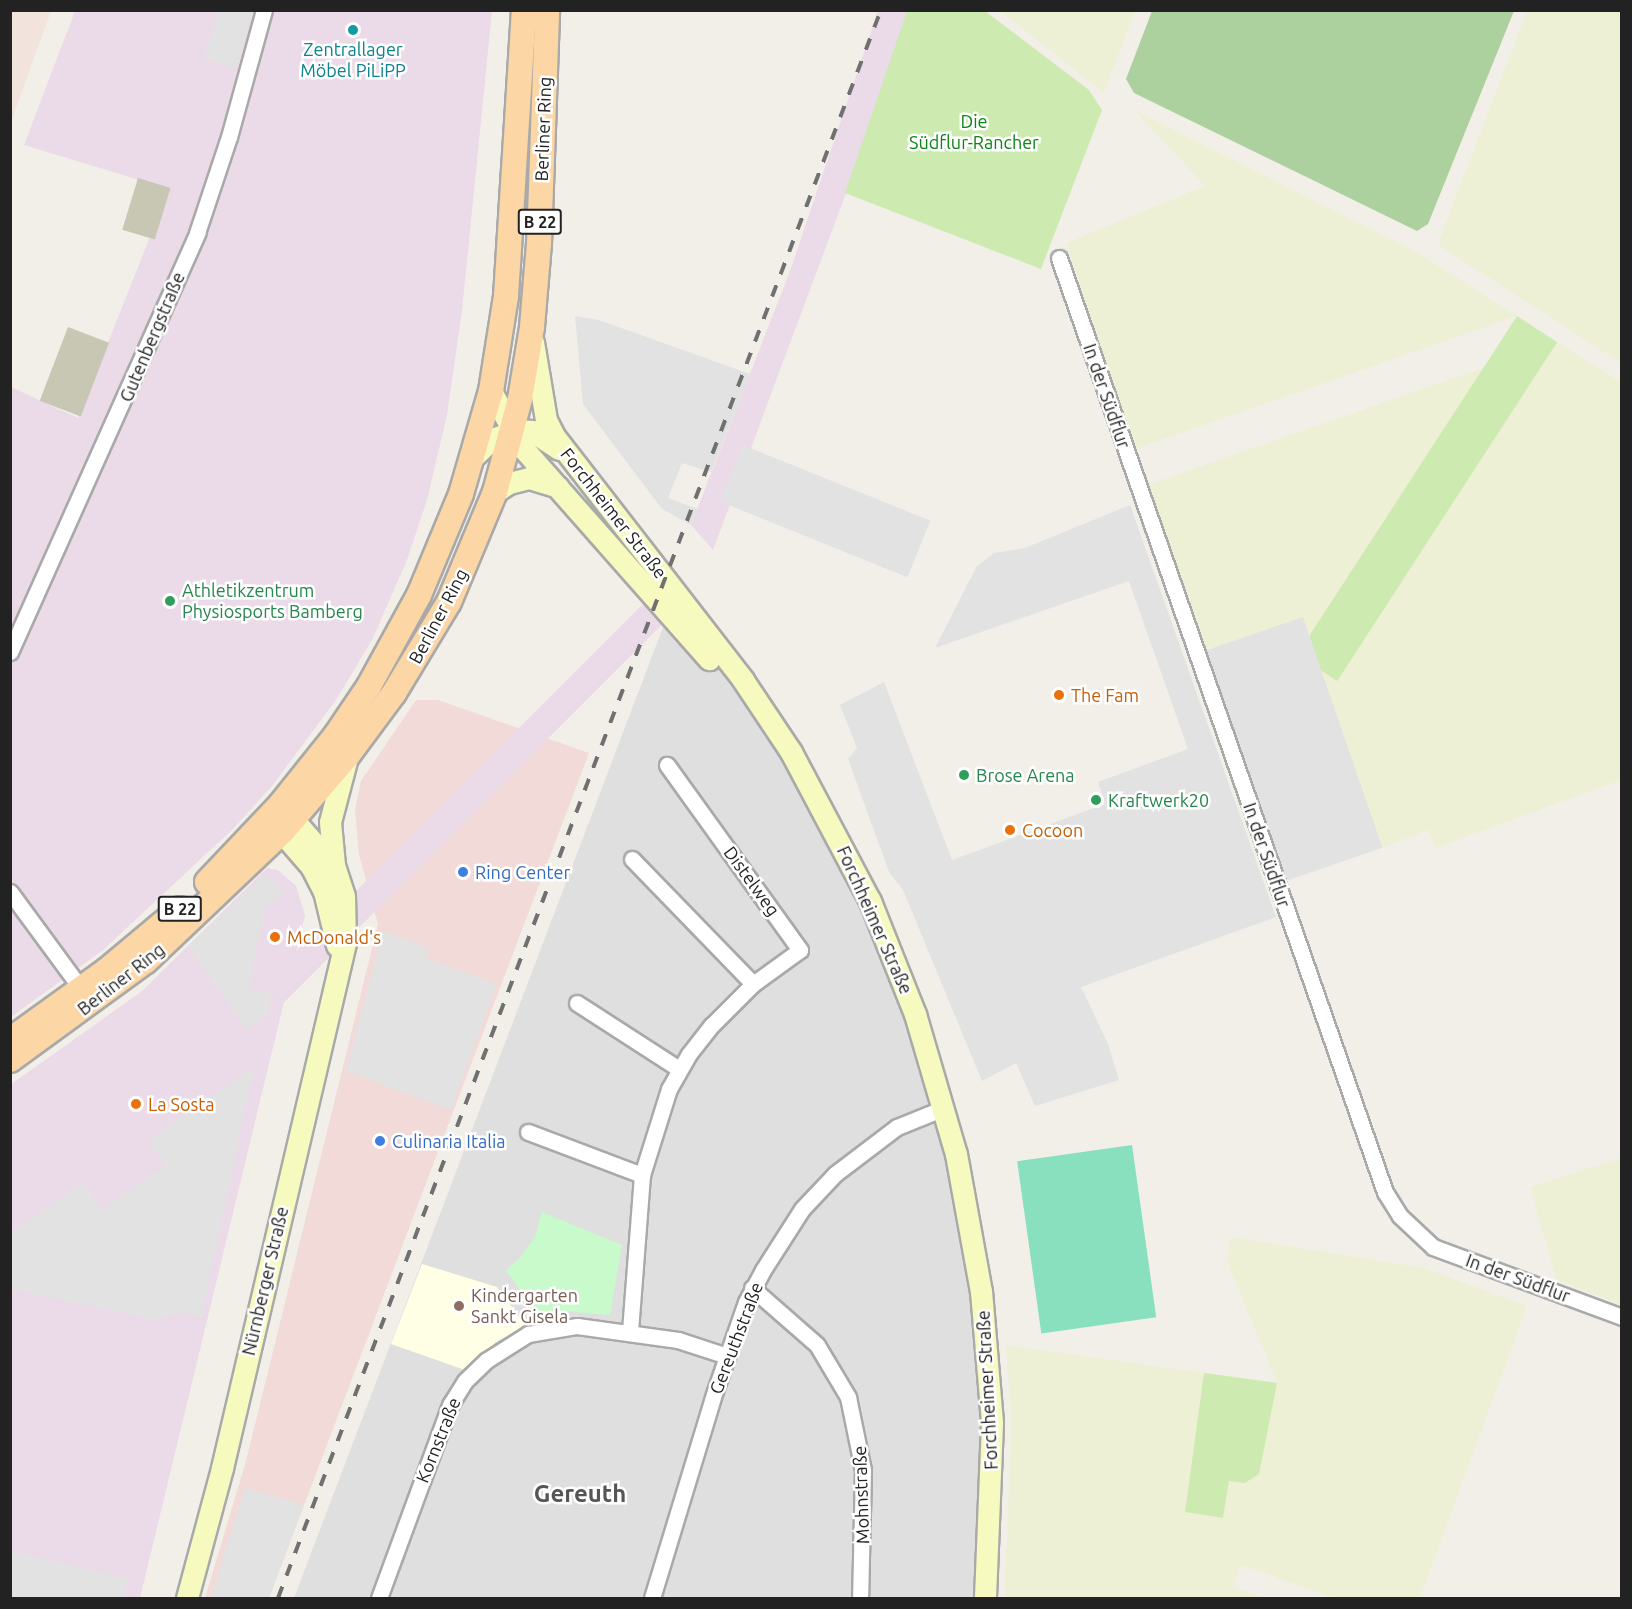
<!DOCTYPE html>
<meta charset="utf-8">
<style>
body{margin:0}
#map{position:relative;width:1632px;height:1609px;overflow:hidden;background:#f2efe9;font-family:Ubuntu,sans-serif}
div>[style]{position:absolute}
.residential>*{inset:0;background:#e0dfdf}
.commercial>*{inset:0;background:#f2dad9}
.industrial>*{inset:0;background:#ebdbe8;transform-origin:0 0}
.education>*{inset:0;background:#ffffe5}
.military>*{inset:0;background:#f3e3dd}
.construction>*{inset:0;background:#c7c7b4;transform-origin:0 0}
.farmland>*{inset:0;background:#eef0d5}
.grass>*{inset:0;background:#cdebb0;transform-origin:0 0}
.forest>*{inset:0;background:#add19e}
.park>*{inset:0;background:#c8facc}
.pitch>*{inset:0;background:#88e0be;transform-origin:0 0}
.parking>*{inset:0;background:#e2e2e2;transform-origin:0 0}
.roads{filter:drop-shadow(2px 0 #a9a9a9) drop-shadow(-2px 0 #a9a9a9) drop-shadow(0 2px #a9a9a9) drop-shadow(0 -2px #a9a9a9)}
.street>*{height:15px;margin:-7.5px;padding:0 7.5px;transform-origin:7.5px;border-radius:7.5px;background:#fff}
.secondary>*{height:21px;margin:-10.5px;padding:0 10.5px;transform-origin:10.5px;border-radius:10.5px;background:#f7fabf}
.primary>*{height:24px;margin:-12px;padding:0 12px;transform-origin:12px;border-radius:12px;background:#fcd6a4}
.rail>*{height:4px;margin-top:-2px;transform-origin:0;background:repeating-linear-gradient(90deg,#707070 0 12px,transparent 0 24px)}
.dots>*{width:16px;height:16px;translate:-50% -50%;box-sizing:border-box;border:3px solid #fff;border-radius:50%}
span{translate:-50% -50%;white-space:nowrap;text-align:center;line-height:1.15;-webkit-text-stroke:5px #fff;paint-order:stroke}
.shield-label span{padding:2px 4px;background:#fff;border:2px solid;border-radius:4px;-webkit-text-stroke-width:0}
.shield-label{font-size:16px;color:#222;font-weight:700}
.culture-label{font-size:18px;color:#0d838f}
.park-label{font-size:18px;color:#0c8416}
.street-label{font-size:18px;color:#222}
.leisure-label{font-size:18px;color:#27864d}
.left{translate:0 -50%;text-align:left}
.food-label{font-size:18px;color:#c56008}
.shop-label{font-size:18px;color:#366cbe}
.education-label{font-size:18px;color:#785e54}
.district-label{font-size:24px;color:#555;font-weight:700}
.frame{position:absolute;inset:0;border:12px solid #222;pointer-events:none}
</style>
<div id="map">
<div class="residential">
<i style="clip-path:polygon(673px 601px,739px 682px,784px 756px,864px 906px,936px 1100px,975px 1293px,982px 1398px,977px 1598px,294px 1598px)"></i>
</div>
<div class="commercial">
<i style="clip-path:polygon(416px 700px,438px 700px,589px 753px,269px 1598px,205px 1598px,246px 1461px,378px 924px,359px 855px,355px 810px,361px 781px)"></i>
</div>
<div class="industrial">
<i style="clip-path:polygon(75px 11px,492px 11px,462px 311px,447px 415px,427px 500px,407px 560px,372px 640px,336px 700px,272px 786px,233px 829px,103px 950px,11px 1017px,11px 387px,78px 418px,169px 189px,24px 145px)"></i>
<i style="clip-path:polygon(878px 11px,914px 11px,713px 550px,691px 525px,790px 271px)"></i>
<i style="left:646px;top:601px;width:28px;height:1066px;rotate:45deg"></i>
<i style="clip-path:polygon(267px 868px,278px 870px,296px 886px,305px 915px,140px 1598px,11px 1598px,10px 1085px,142px 991px)"></i>
</div>
<div class="education">
<i style="clip-path:polygon(422px 1264px,497px 1287px,526px 1326px,496px 1342px,465px 1370px,391px 1344px)"></i>
</div>
<div class="military">
<i style="clip-path:polygon(11px 10px,51px 11px,11px 122px,10px 11px)"></i>
</div>
<div class="construction">
<i style="left:138px;top:178px;width:34px;height:54px;rotate:17deg"></i>
<i style="left:68px;top:327px;width:44px;height:79px;rotate:21deg"></i>
</div>
<div class="farmland">
<i style="clip-path:polygon(1000px 11px,1135px 11px,1104px 93px)"></i>
<i style="clip-path:polygon(1527px 11px,1621px 11px,1621px 363px,1441px 247px,1439px 241px)"></i>
<i style="clip-path:polygon(1134px 110px,1415px 251px,1517px 316px,1135px 449px,1066px 243px,1205px 186px)"></i>
<i style="clip-path:polygon(1557px 342px,1621px 382px,1621px 780px,1435px 848px,1428px 830px,1382px 848px,1303px 618px,1203px 652px,1147px 485px)"></i>
<i style="clip-path:polygon(1621px 1158px,1622px 1158px,1621px 1305px,1556px 1279px,1530px 1187px)"></i>
<i style="clip-path:polygon(1231px 1237px,1424px 1268px,1527px 1306px,1420px 1598px,1334px 1598px,1241px 1565px,1233px 1587px,1266px 1598px,1005px 1598px,1011px 1420px,1006px 1345px,1277px 1383px,1227px 1261px)"></i>
</div>
<div class="grass">
<i style="clip-path:polygon(907px 11px,985px 11px,1089px 90px,1102px 110px,1041px 269px,845px 193px)"></i>
<i style="left:1517px;top:316px;width:48px;height:404px;rotate:33deg"></i>
<i style="clip-path:polygon(1204px 1373px,1277px 1383px,1259px 1474px,1245px 1483px,1229px 1481px,1223px 1518px,1185px 1512px)"></i>
</div>
<div class="forest">
<i style="clip-path:polygon(1152px 11px,1152px 10px,1514px 11px,1428px 224px,1417px 231px,1134px 93px,1126px 79px)"></i>
</div>
<div class="park">
<i style="clip-path:polygon(542px 1212px,622px 1245px,610px 1315px,560px 1311px,536px 1314px,506px 1270px,521px 1257px,535px 1236px)"></i>
</div>
<div class="pitch">
<i style="left:1132px;top:1145px;width:174px;height:116px;rotate:82deg"></i>
</div>
<div class="parking">
<i style="clip-path:polygon(218px 11px,252px 11px,236px 69px,204px 58px)"></i>
<i style="clip-path:polygon(575px 316px,599px 320px,750px 374px,711px 472px,682px 463px,668px 498px,698px 509px,691px 525px,662px 509px,583px 404px)"></i>
<i style="left:743px;top:445px;width:202px;height:61px;rotate:22deg"></i>
<i style="clip-path:polygon(1130px 505px,1276px 917px,1081px 987px,1108px 1044px,1119px 1080px,1035px 1106px,1016px 1063px,982px 1081px,903px 890px,889px 872px,848px 759px,857px 748px,840px 705px,884px 682px,952px 860px,1105px 804px,1098px 782px,1188px 749px,1129px 581px,935px 648px,977px 566px,994px 553px,1025px 548px)"></i>
<i style="left:1303px;top:617px;width:244px;height:106px;rotate:71deg"></i>
<i style="clip-path:polygon(266px 874px,284px 891px,264px 911px,249px 989px,272px 994px,268px 1015px,246px 1029px,188px 946px)"></i>
<i style="clip-path:polygon(383px 931px,429px 948px,426px 958px,497px 984px,451px 1110px,346px 1071px)"></i>
<i style="clip-path:polygon(254px 1067px,201px 1318px,183px 1312px,156px 1320px,11px 1289px,11px 1233px,83px 1183px,102px 1210px,165px 1166px,148px 1140px)"></i>
<i style="clip-path:polygon(245px 1488px,304px 1505px,269px 1598px,211px 1598px)"></i>
<i style="clip-path:polygon(11px 1551px,128px 1579px,123px 1598px,11px 1598px)"></i>
</div>
<div class="roads">
<div class="street">
<i style="left:1059px;top:258px;width:989px;rotate:70.76deg"></i>
<i style="left:1385px;top:1192px;width:28px;rotate:58deg"></i>
<i style="left:1400px;top:1216px;width:45px;rotate:43.2deg"></i>
<i style="left:1433px;top:1247px;width:202px;rotate:20.3deg"></i>
<i style="left:10px;top:652px;width:459px;rotate:-65.9deg"></i>
<i style="left:197px;top:233px;width:101px;rotate:-71.6deg"></i>
<i style="left:229px;top:137px;width:132px;rotate:-74.6deg"></i>
<i style="left:632px;top:859px;width:174px;rotate:45.9deg"></i>
<i style="left:10px;top:892px;width:127px;rotate:53.7deg"></i>
<i style="left:577px;top:1003px;width:121px;rotate:32.9deg"></i>
<i style="left:528px;top:1132px;width:122px;rotate:20.7deg"></i>
<i style="left:752px;top:1288px;width:86px;rotate:41.2deg"></i>
<i style="left:817px;top:1345px;width:61px;rotate:59.2deg"></i>
<i style="left:848px;top:1397px;width:75px;rotate:78.4deg"></i>
<i style="left:863px;top:1470px;width:128px;rotate:91.3deg"></i>
<i style="left:630px;top:1331px;width:156px;rotate:-85.6deg"></i>
<i style="left:642px;top:1175px;width:90px;rotate:-72.6deg"></i>
<i style="left:669px;top:1089px;width:40px;rotate:-60.3deg"></i>
<i style="left:689px;top:1054px;width:37px;rotate:-52deg"></i>
<i style="left:712px;top:1025px;width:58px;rotate:-45deg"></i>
<i style="left:753px;top:984px;width:58px;rotate:-35.9deg"></i>
<i style="left:800px;top:950px;width:228px;rotate:-125.7deg"></i>
<i style="left:379px;top:1598px;width:206px;rotate:-69.8deg"></i>
<i style="left:450px;top:1405px;width:28px;rotate:-58deg"></i>
<i style="left:465px;top:1381px;width:30px;rotate:-44deg"></i>
<i style="left:487px;top:1360px;width:49px;rotate:-32.4deg"></i>
<i style="left:528px;top:1334px;width:50px;rotate:-9.3deg"></i>
<i style="left:577px;top:1326px;width:102px;rotate:7.9deg"></i>
<i style="left:678px;top:1340px;width:52px;rotate:18.1deg"></i>
<i style="left:652px;top:1598px;width:216px;rotate:-73.1deg"></i>
<i style="left:715px;top:1391px;width:94px;rotate:-70.8deg"></i>
<i style="left:746px;top:1302px;width:36px;rotate:-62deg"></i>
<i style="left:763px;top:1270px;width:72px;rotate:-57.4deg"></i>
<i style="left:802px;top:1209px;width:48px;rotate:-46.7deg"></i>
<i style="left:835px;top:1174px;width:78px;rotate:-37.2deg"></i>
<i style="left:897px;top:1127px;width:38px;rotate:-22deg"></i>
</div>
<div class="secondary">
<i style="left:533px;top:342px;width:79px;rotate:80.5deg"></i>
<i style="left:546px;top:420px;width:18px;rotate:63deg"></i>
<i style="left:554px;top:436px;width:309px;rotate:52.2deg"></i>
<i style="left:743px;top:680px;width:87px;rotate:56.3deg"></i>
<i style="left:791px;top:752px;width:169px;rotate:62.1deg"></i>
<i style="left:870px;top:901px;width:122px;rotate:68.3deg"></i>
<i style="left:915px;top:1014px;width:146px;rotate:73.7deg"></i>
<i style="left:956px;top:1154px;width:139px;rotate:79.7deg"></i>
<i style="left:981px;top:1291px;width:132px;rotate:85.2deg"></i>
<i style="left:992px;top:1423px;width:175px;rotate:92.3deg"></i>
<i style="left:491px;top:391px;width:64px;rotate:61deg"></i>
<i style="left:522px;top:447px;width:283px;rotate:48.6deg"></i>
<i style="left:475px;top:455px;width:23px;rotate:-43deg"></i>
<i style="left:492px;top:439px;width:28px;rotate:-19deg"></i>
<i style="left:518px;top:430px;width:14px;rotate:4deg"></i>
<i style="left:532px;top:431px;width:32px;rotate:34deg"></i>
<i style="left:495px;top:492px;width:17px;rotate:-33deg"></i>
<i style="left:509px;top:483px;width:21px;rotate:-14deg"></i>
<i style="left:529px;top:478px;width:30px;rotate:17deg"></i>
<i style="left:271px;top:820px;width:61px;rotate:49deg"></i>
<i style="left:311px;top:866px;width:28px;rotate:63deg"></i>
<i style="left:324px;top:891px;width:56px;rotate:76.5deg"></i>
<i style="left:334px;top:865px;width:43px;rotate:-95.3deg"></i>
<i style="left:330px;top:822px;width:63px;rotate:-75.3deg"></i>
<i style="left:187px;top:1598px;width:135px;rotate:-74.9deg"></i>
<i style="left:222px;top:1468px;width:539px;rotate:-76.81deg"></i>
<i style="left:345px;top:943px;width:47px;rotate:-91.2deg"></i>
<i style="left:344px;top:896px;width:32px;rotate:-108deg"></i>
<i style="left:334px;top:866px;width:77px;rotate:-131.3deg"></i>
</div>
<div class="primary">
<i style="left:207px;top:882px;width:106px;rotate:-46.5deg"></i>
<i style="left:280px;top:805px;width:90px;rotate:-51.3deg"></i>
<i style="left:336px;top:735px;width:59px;rotate:-56deg"></i>
<i style="left:369px;top:686px;width:104px;rotate:-61.2deg"></i>
<i style="left:419px;top:595px;width:109px;rotate:-67.4deg"></i>
<i style="left:461px;top:494px;width:107px;rotate:-73.8deg"></i>
<i style="left:491px;top:391px;width:96px;rotate:-81deg"></i>
<i style="left:506px;top:296px;width:287px;rotate:-86.4deg"></i>
<i style="left:10px;top:1040px;width:120px;rotate:-35.8deg"></i>
<i style="left:107px;top:970px;width:95px;rotate:-39.9deg"></i>
<i style="left:10px;top:1060px;width:168px;rotate:-36.1deg"></i>
<i style="left:146px;top:961px;width:189px;rotate:-43.5deg"></i>
<i style="left:283px;top:831px;width:100px;rotate:-49.5deg"></i>
<i style="left:348px;top:755px;width:77px;rotate:-53.4deg"></i>
<i style="left:394px;top:693px;width:106px;rotate:-58.9deg"></i>
<i style="left:449px;top:602px;width:119px;rotate:-67.3deg"></i>
<i style="left:495px;top:492px;width:96px;rotate:-75deg"></i>
<i style="left:520px;top:399px;width:73px;rotate:-80.5deg"></i>
<i style="left:532px;top:327px;width:83px;rotate:-85.2deg"></i>
<i style="left:539px;top:244px;width:234px;rotate:-88deg"></i>
</div>
</div>
<div class="rail">
<i style="left:278px;top:1598px;width:1699px;rotate:-69.21deg"></i>
</div>
<div class="dots">
<i style="left:353px;top:30px;background:#0f9aa8"></i>
<i style="left:170px;top:601px;background:#2e9e5b"></i>
<i style="left:1059px;top:695px;background:#e8710a"></i>
<i style="left:964px;top:775px;background:#2e9e5b"></i>
<i style="left:1096px;top:800px;background:#2e9e5b"></i>
<i style="left:1010px;top:830px;background:#e8710a"></i>
<i style="left:463px;top:872px;background:#3f7fe0"></i>
<i style="left:275px;top:937px;background:#e8710a"></i>
<i style="left:136px;top:1104px;background:#e8710a"></i>
<i style="left:380px;top:1141px;background:#3f7fe0"></i>
<i style="left:459px;top:1306px;background:#8d6e63"></i>
</div>
<div class="shield-label">
<span style="left:540px;top:222px">B 22</span>
<span style="left:180px;top:909px">B 22</span>
</div>
<div class="culture-label">
<span style="left:353px;top:60px">Zentrallager<br>Möbel PiLiPP</span>
</div>
<div class="park-label">
<span style="left:974px;top:132px">Die<br>Südflur-Rancher</span>
</div>
<div class="street-label">
<span style="left:543px;top:129px;rotate:-88deg">Berliner Ring</span>
<span style="left:152px;top:337px;rotate:-67deg">Gutenbergstraße</span>
<span style="left:1107px;top:396px;rotate:71deg">In der Südflur</span>
<span style="left:614px;top:513px;rotate:52deg">Forchheimer Straße</span>
<span style="left:438px;top:616px;rotate:-62deg">Berliner Ring</span>
<span style="left:1267px;top:855px;rotate:71deg">In der Südflur</span>
<span style="left:752px;top:881px;rotate:54deg">Distelweg</span>
<span style="left:875px;top:920px;rotate:66deg">Forchheimer Straße</span>
<span style="left:121px;top:979px;rotate:-38deg">Berliner Ring</span>
<span style="left:1518px;top:1278px;rotate:20deg">In der Südflur</span>
<span style="left:265px;top:1281px;rotate:-77deg">Nürnberger Straße</span>
<span style="left:736px;top:1338px;rotate:-69deg">Gereuthstraße</span>
<span style="left:987px;top:1390px;rotate:-93deg">Forchheimer Straße</span>
<span style="left:438px;top:1440px;rotate:-68deg">Kornstraße</span>
<span style="left:861px;top:1495px;rotate:-92deg">Mohnstraße</span>
</div>
<div class="leisure-label">
<span class="left" style="left:182px;top:601px">Athletikzentrum<br>Physiosports Bamberg</span>
<span class="left" style="left:976px;top:775px">Brose Arena</span>
<span class="left" style="left:1108px;top:800px">Kraftwerk20</span>
</div>
<div class="food-label">
<span class="left" style="left:1071px;top:695px">The Fam</span>
<span class="left" style="left:1022px;top:830px">Cocoon</span>
<span class="left" style="left:287px;top:937px">McDonald's</span>
<span class="left" style="left:148px;top:1104px">La Sosta</span>
</div>
<div class="shop-label">
<span class="left" style="left:475px;top:872px">Ring Center</span>
<span class="left" style="left:392px;top:1141px">Culinaria Italia</span>
</div>
<div class="education-label">
<span class="left" style="left:471px;top:1306px">Kindergarten<br>Sankt Gisela</span>
</div>
<div class="district-label">
<span style="left:580px;top:1494px">Gereuth</span>
</div>
<div class="frame"></div>
</div>
